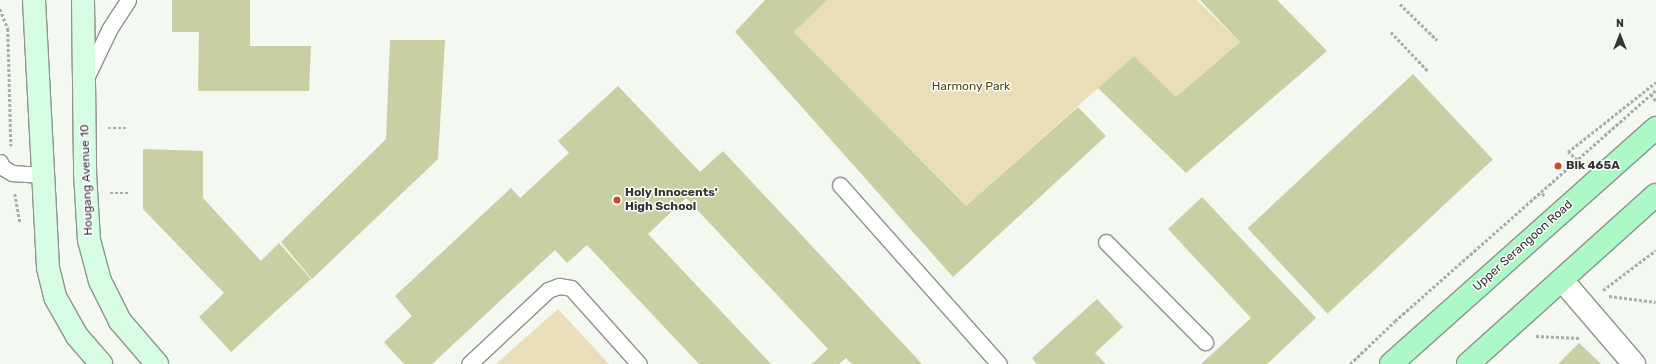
<!DOCTYPE html>
<style>
body{margin:0}
#map{position:relative;width:1656px;height:364px;overflow:hidden;background:#f3f8f0;font-family:Rubik,sans-serif}
div>[style]{position:absolute}
.green>*{inset:0;background:#e9deb7}
.building>*{inset:0;background:#c9cea3;transform-origin:0 0}
.path>*{height:2.5px;margin-top:-1.25px;transform-origin:0;background:repeating-linear-gradient(90deg,#aaaea8 0 3px,transparent 0 5px)}
.roads{filter:drop-shadow(1px 0 #8f948d) drop-shadow(-1px 0 #8f948d) drop-shadow(0 1px #8f948d) drop-shadow(0 -1px #8f948d)}
.lane>*{height:15px;margin:-7.5px;padding:0 7.5px;transform-origin:7.5px;border-radius:7.5px;background:#fff}
.street>*{height:22px;margin:-11px;padding:0 11px;transform-origin:11px;border-radius:11px;background:#fff}
.secondary>*{height:22px;margin:-11px;padding:0 11px;transform-origin:11px;border-radius:11px;background:#d6fce3}
.primary>*{height:22px;margin:-11px;padding:0 11px;transform-origin:11px;border-radius:11px;background:#adf8c7}
.dots>*{width:11px;height:11px;translate:-50% -50%;box-sizing:border-box;border:2px solid #fff;border-radius:50%}
span{translate:-50% -50%;white-space:nowrap;text-align:center;line-height:1.15;-webkit-text-stroke:3px #fff;paint-order:stroke}
.park-label{font-size:12px;color:#544613}
.poi-label{font-size:12px;color:#333532;font-weight:700}
.left{translate:0 -50%;text-align:left}
.street-label{font-size:12px;color:#333532}
.north{position:absolute;left:1600px;top:16px;width:40px;height:40px;-webkit-text-stroke:3px #fff;paint-order:stroke;rotate:0deg;font-size:11px;font-weight:700;line-height:16px;text-align:center;color:#333532}
.north::after{content:'';display:block;margin:auto;width:14px;height:18px;background:#333532;clip-path:polygon(50% 0,100% 100%,50% 72%,0 100%)}
</style>
<div id="map">
<div class="green">
<i style="clip-path:polygon(827px 0,1197px 0,1240px 42px,1176px 97px,1134px 56px,966px 206px,794px 32px)"></i>
<i style="clip-path:polygon(558px 309px,609px 364px,496px 364px)"></i>
</div>
<div class="building">
<i style="clip-path:polygon(172px 0,250px 0,250px 46px,311px 46px,309px 91px,198px 91px,199px 32px,172px 32px)"></i>
<i style="clip-path:polygon(765px 0,827px 0,794px 32px,966px 206px,1078px 107px,1106px 136px,953px 277px,735px 32px)"></i>
<i style="clip-path:polygon(1200px 0,1277px 0,1327px 51px,1186px 173px,1098px 88px,1134px 56px,1176px 97px,1240px 42px)"></i>
<i style="clip-path:polygon(390px 40px,445px 40px,438px 159px,312px 279px,281px 242px,386px 139px)"></i>
<i style="left:1413px;top:74px;width:117px;height:226px;rotate:47deg"></i>
<i style="clip-path:polygon(618px 86px,700px 172px,723px 151px,922px 364px,852px 364px,846px 358px,839px 364px,812px 364px,828px 349px,686px 198px,648px 234px,771px 364px,699px 364px,587px 245px,567px 263px,555px 250px,432px 364px,404px 364px,384px 342px,412px 316px,395px 296px,511px 188px,520px 198px,569px 153px,558px 141px)"></i>
<i style="clip-path:polygon(143px 149px,203px 151px,203px 198px,261px 261px,279px 243px,311px 279px,231px 352px,199px 317px,224px 293px,143px 209px)"></i>
<i style="clip-path:polygon(1202px 197px,1316px 318px,1267px 364px,1201px 364px,1251px 318px,1168px 229px)"></i>
<i style="clip-path:polygon(1097px 299px,1123px 327px,1095px 353px,1106px 364px,1037px 364px,1032px 358px)"></i>
<i style="clip-path:polygon(1579px 343px,1601px 364px,1558px 364px)"></i>
</div>
<div class="path">
<i style="left:1400px;top:4px;width:52px;rotate:44.2deg"></i>
<i style="left:0;top:9px;width:22px;rotate:68deg"></i>
<i style="left:8px;top:29px;width:117px;rotate:88.5deg"></i>
<i style="left:1391px;top:32px;width:54px;rotate:46.5deg"></i>
<i style="left:1651px;top:94px;width:9px;rotate:54deg"></i>
<i style="left:108px;top:128px;width:19px"></i>
<i style="left:1577px;top:160px;width:12px;rotate:-138deg"></i>
<i style="left:1568px;top:152px;width:112px;rotate:-38.5deg"></i>
<i style="left:110px;top:193px;width:18px"></i>
<i style="left:15px;top:194px;width:29px;rotate:80deg"></i>
<i style="left:1544px;top:196px;width:5px;rotate:-127deg"></i>
<i style="left:1541px;top:192px;width:154px;rotate:-41.6deg"></i>
<i style="left:1603px;top:290px;width:66px;rotate:-37deg"></i>
<i style="left:1609px;top:296px;width:47px;rotate:7.3deg"></i>
<i style="left:1536px;top:336px;width:44px;rotate:2.6deg"></i>
<i style="left:1350px;top:364px;width:62px;rotate:-43.7deg"></i>
<i style="left:1395px;top:321px;width:195px;rotate:-41.5deg"></i>
</div>
<div class="roads">
<div class="lane">
<i style="left:86px;top:78px;width:55px;rotate:-64.4deg"></i>
<i style="left:110px;top:28px;width:33px;rotate:-57deg"></i>
<i style="left:0;top:162px;width:5px;rotate:68deg"></i>
<i style="left:2px;top:167px;width:12px;rotate:31deg"></i>
<i style="left:12px;top:173px;width:29px;rotate:4deg"></i>
<i style="left:840px;top:185px;width:239px;rotate:48.4deg"></i>
<i style="left:1106px;top:242px;width:141px;rotate:45.3deg"></i>
<i style="left:469px;top:364px;width:108px;rotate:-43.1deg"></i>
<i style="left:548px;top:290px;width:12px;rotate:-20deg"></i>
<i style="left:559px;top:286px;width:12px;rotate:9deg"></i>
<i style="left:571px;top:288px;width:102px;rotate:48.2deg"></i>
</div>
<div class="street">
<i style="left:1562px;top:280px;width:111px;rotate:49.4deg"></i>
</div>
<div class="secondary">
<i style="left:34px;top:0;width:268px;rotate:87deg"></i>
<i style="left:48px;top:268px;width:30px;rotate:76deg"></i>
<i style="left:55px;top:297px;width:45px;rotate:60.6deg"></i>
<i style="left:77px;top:336px;width:37px;rotate:49deg"></i>
<i style="left:83px;top:0;width:173px;rotate:89.3deg"></i>
<i style="left:85px;top:173px;width:67px;rotate:86.6deg"></i>
<i style="left:89px;top:240px;width:42px;rotate:75deg"></i>
<i style="left:100px;top:281px;width:45px;rotate:63.4deg"></i>
<i style="left:120px;top:321px;width:57px;rotate:49.3deg"></i>
</div>
<div class="primary">
<i style="left:1391px;top:364px;width:355px;rotate:-41.7deg"></i>
<i style="left:1468px;top:364px;width:253px;rotate:-42deg"></i>
</div>
</div>
<div class="dots">
<i style="left:1558px;top:166px;background:#d3482d"></i>
<i style="left:617px;top:200px;background:#d3482d"></i>
</div>
<div class="park-label">
<span style="left:971px;top:87px">Harmony Park</span>
</div>
<div class="poi-label">
<span class="left" style="left:1566px;top:166px">Blk 465A</span>
<span class="left" style="left:625px;top:200px">Holy Innocents'<br>High School</span>
</div>
<div class="street-label">
<span style="left:87px;top:180px;rotate:-92deg">Hougang Avenue 10</span>
<span style="left:1523px;top:246px;rotate:-42deg">Upper Serangoon Road</span>
</div>
<div class="north">N</div>
</div>
